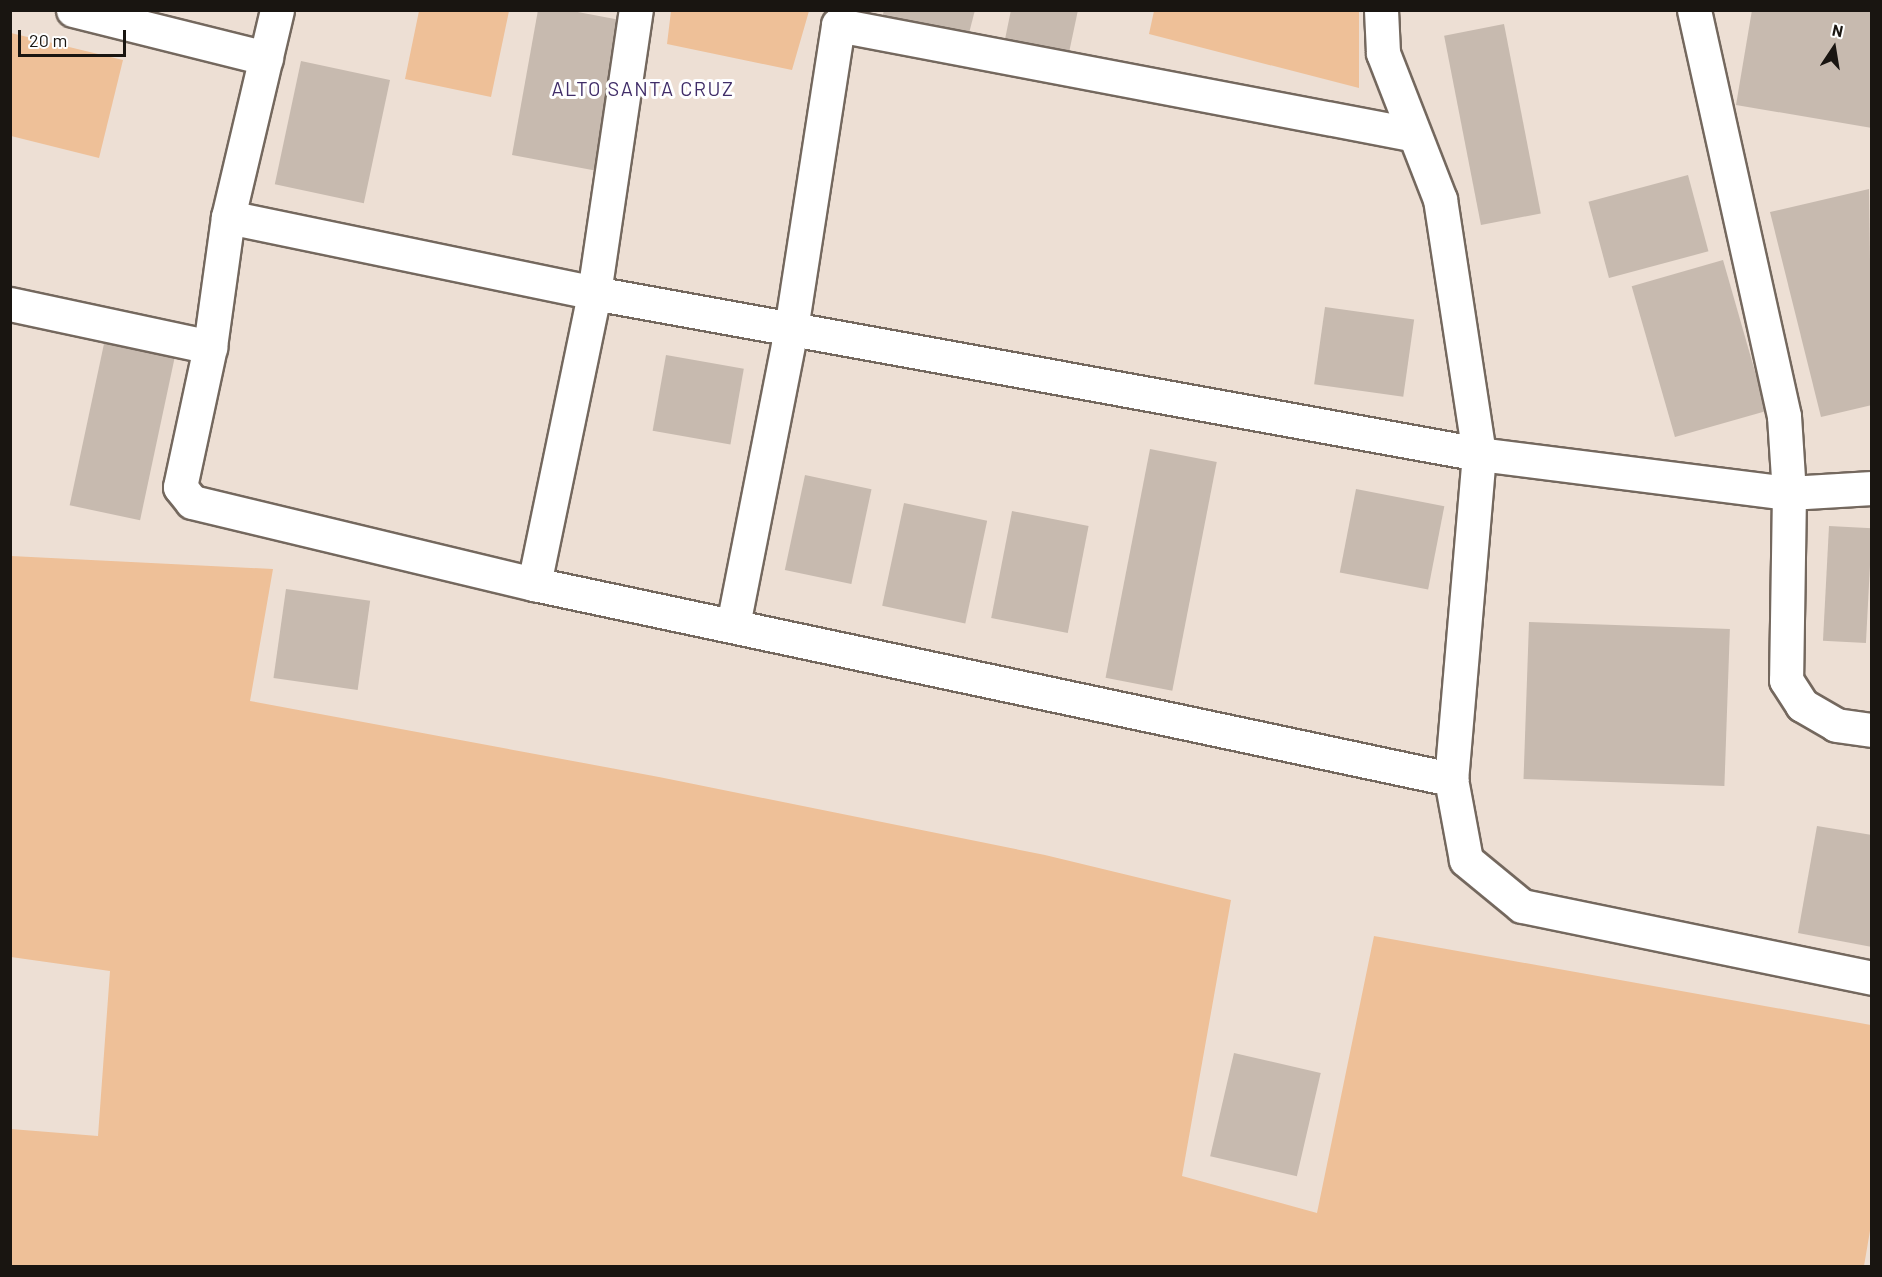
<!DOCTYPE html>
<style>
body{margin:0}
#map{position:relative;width:1882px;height:1277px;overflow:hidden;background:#eddfd4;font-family:Barlow,sans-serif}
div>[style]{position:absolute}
.green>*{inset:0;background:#eec098}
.building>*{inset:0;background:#c7baaf;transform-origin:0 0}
.roads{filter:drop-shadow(2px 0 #74685e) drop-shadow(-2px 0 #74685e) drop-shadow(0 2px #74685e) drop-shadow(0 -2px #74685e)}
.street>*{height:33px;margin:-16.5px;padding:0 16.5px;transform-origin:16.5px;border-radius:16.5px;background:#fff}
.secondary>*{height:33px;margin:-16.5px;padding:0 16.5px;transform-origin:16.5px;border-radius:16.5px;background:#fff}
span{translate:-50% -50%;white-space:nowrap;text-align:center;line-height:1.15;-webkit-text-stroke:6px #fff;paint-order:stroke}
.neighbourhood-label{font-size:20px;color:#402d68;letter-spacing:1.5px}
.frame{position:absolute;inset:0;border:12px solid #191511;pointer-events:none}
.north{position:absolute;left:1804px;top:18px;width:60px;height:60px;-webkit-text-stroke:4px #fff;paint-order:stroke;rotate:12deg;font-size:16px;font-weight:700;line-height:24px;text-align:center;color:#191511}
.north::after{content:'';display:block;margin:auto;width:21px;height:27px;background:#191511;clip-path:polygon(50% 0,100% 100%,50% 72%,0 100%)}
.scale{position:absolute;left:18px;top:30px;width:108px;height:27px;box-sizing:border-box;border:3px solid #191511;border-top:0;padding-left:8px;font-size:18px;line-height:21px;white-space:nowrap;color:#191511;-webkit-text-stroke:4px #fff;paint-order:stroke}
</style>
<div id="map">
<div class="green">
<i style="clip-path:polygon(419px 11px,509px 11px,491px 97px,405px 79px)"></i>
<i style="clip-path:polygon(671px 11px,671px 10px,809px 11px,792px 70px,667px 44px)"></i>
<i style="clip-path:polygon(1154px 11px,1359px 11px,1359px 88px,1149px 34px)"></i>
<i style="clip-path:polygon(11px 33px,123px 60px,99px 158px,11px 136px)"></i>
<i style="clip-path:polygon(11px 556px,273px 569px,250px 701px,659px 777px,1045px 855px,1231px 900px,1182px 1176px,1317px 1213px,1374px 936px,1871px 1025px,1872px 1219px,1864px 1266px,11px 1266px,11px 1129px,98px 1136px,110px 971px,11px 957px)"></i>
</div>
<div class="building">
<i style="clip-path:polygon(538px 10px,567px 10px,631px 22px,603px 172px,512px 155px)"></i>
<i style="clip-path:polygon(884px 10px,975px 10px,967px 41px,882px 19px)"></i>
<i style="clip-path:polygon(1011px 10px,1078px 10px,1067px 62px,1003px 49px)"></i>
<i style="clip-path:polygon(1752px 10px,1872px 10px,1872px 128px,1736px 105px)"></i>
<i style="left:1504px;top:24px;width:193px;height:61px;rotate:79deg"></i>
<i style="left:301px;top:61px;width:91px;height:126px;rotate:12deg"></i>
<i style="left:1688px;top:175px;width:79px;height:103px;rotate:75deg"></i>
<i style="clip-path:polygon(1869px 189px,1872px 405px,1821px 417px,1770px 212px)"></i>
<i style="left:1723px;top:260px;width:157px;height:95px;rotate:74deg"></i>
<i style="left:1325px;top:307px;width:90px;height:78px;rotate:8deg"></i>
<i style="left:105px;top:339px;width:72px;height:170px;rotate:12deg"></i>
<i style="left:666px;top:355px;width:79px;height:77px;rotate:10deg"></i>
<i style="left:1150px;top:449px;width:68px;height:233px;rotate:11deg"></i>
<i style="left:805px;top:475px;width:68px;height:97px;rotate:12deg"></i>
<i style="left:1356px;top:489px;width:90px;height:85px;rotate:11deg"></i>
<i style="left:904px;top:503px;width:85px;height:105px;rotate:12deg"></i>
<i style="left:1012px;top:511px;width:78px;height:109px;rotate:11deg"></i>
<i style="left:1829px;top:526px;width:43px;height:115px;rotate:3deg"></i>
<i style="left:286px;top:589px;width:85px;height:90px;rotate:8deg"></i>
<i style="left:1529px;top:622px;width:201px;height:157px;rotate:2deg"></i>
<i style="clip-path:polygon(1817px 826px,1872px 835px,1872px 947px,1798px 933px)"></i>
<i style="left:1234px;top:1053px;width:89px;height:106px;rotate:13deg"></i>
</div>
<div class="roads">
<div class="street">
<i style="left:73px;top:10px;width:199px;rotate:14deg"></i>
<i style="left:277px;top:10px;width:213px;rotate:103.3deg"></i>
<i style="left:228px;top:217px;width:131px;rotate:97.9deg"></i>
<i style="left:210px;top:347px;width:143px;rotate:102.1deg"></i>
<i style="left:180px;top:487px;width:19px;rotate:51deg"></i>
<i style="left:192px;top:502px;width:352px;rotate:13.5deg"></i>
<i style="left:534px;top:584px;width:938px;rotate:12.01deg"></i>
<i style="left:1694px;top:10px;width:416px;rotate:77.5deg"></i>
<i style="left:1784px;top:416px;width:77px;rotate:86.3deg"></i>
<i style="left:1789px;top:493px;width:187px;rotate:90.9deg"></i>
<i style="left:1786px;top:680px;width:30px;rotate:57deg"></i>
<i style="left:1802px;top:705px;width:39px;rotate:30deg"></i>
<i style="left:1836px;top:725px;width:36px;rotate:8deg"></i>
<i style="left:228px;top:217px;width:374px;rotate:11.7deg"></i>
<i style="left:594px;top:293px;width:900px;rotate:10.31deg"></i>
<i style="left:1479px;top:454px;width:312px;rotate:7.2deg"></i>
<i style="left:1789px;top:493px;width:83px;rotate:-3.4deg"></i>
<i style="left:10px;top:304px;width:205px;rotate:12.1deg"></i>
<i style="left:534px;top:584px;width:297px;rotate:-78.3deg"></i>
<i style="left:594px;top:293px;width:286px;rotate:-81.6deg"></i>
<i style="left:733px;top:625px;width:302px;rotate:-78.9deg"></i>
<i style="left:791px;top:329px;width:308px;rotate:-81.2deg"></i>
<i style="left:838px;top:25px;width:583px;rotate:10.77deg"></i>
</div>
<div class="secondary">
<i style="left:1381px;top:10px;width:43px;rotate:87.3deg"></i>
<i style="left:1383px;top:53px;width:157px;rotate:68.7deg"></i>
<i style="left:1440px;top:199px;width:258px;rotate:81.3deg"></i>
<i style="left:1479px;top:454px;width:326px;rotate:94.9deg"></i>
<i style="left:1451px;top:779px;width:82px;rotate:79.5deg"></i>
<i style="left:1466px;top:860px;width:72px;rotate:39.4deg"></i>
<i style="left:1522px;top:906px;width:357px;rotate:11.6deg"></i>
</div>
</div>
<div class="neighbourhood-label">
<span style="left:643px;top:88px">ALTO SANTA CRUZ</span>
</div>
<div class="frame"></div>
<div class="north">N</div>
<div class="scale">20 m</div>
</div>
